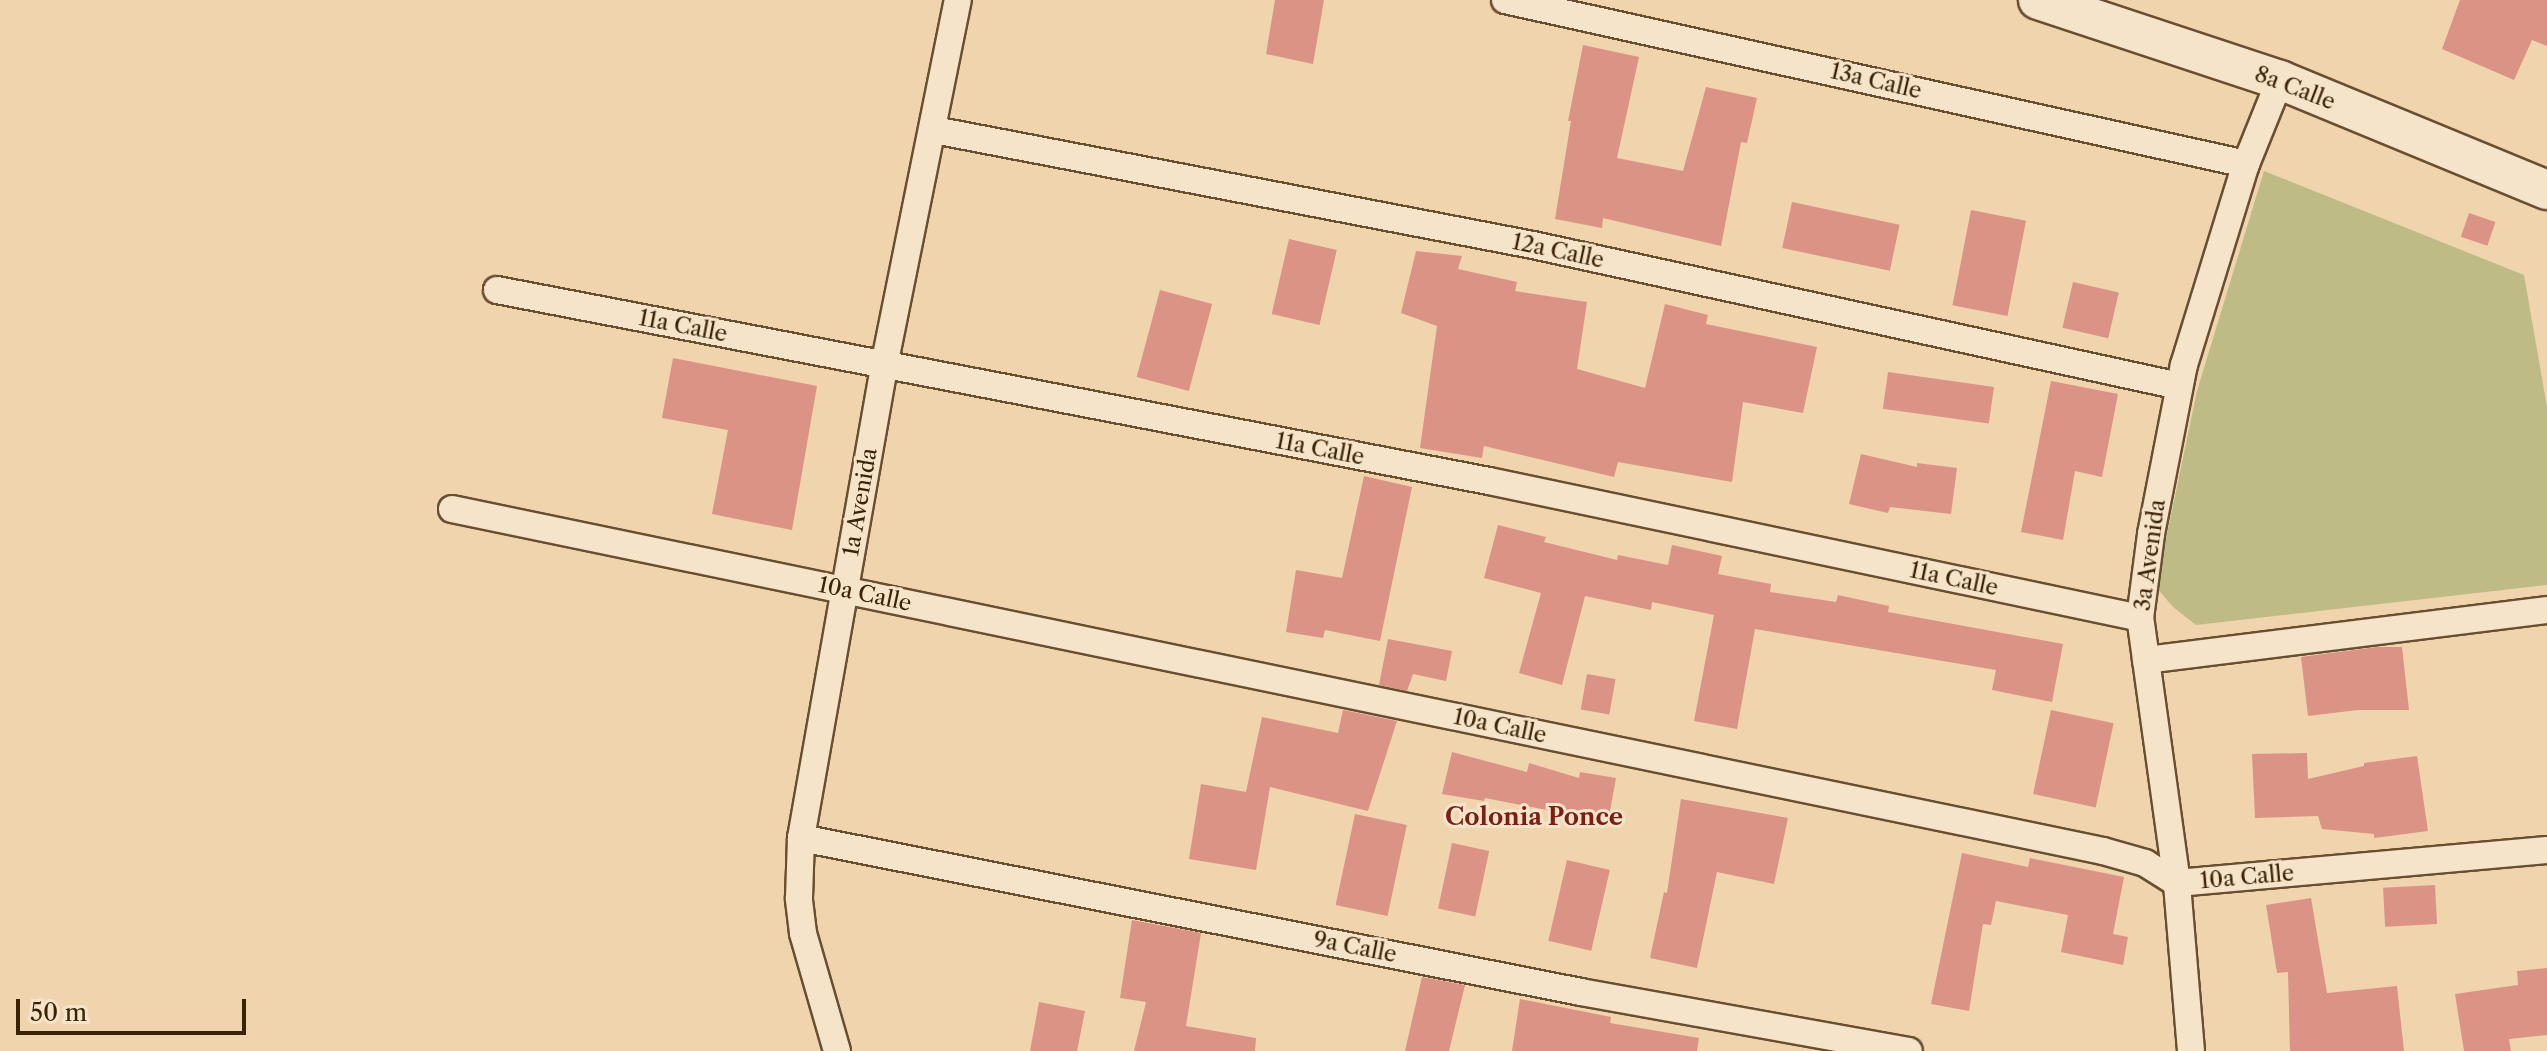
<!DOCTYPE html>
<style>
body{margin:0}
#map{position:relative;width:2547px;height:1051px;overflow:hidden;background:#f0d4ae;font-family:"Libre Caslon Text",serif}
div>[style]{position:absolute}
.green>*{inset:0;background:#bebb86}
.building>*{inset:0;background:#da9385;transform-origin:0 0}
.roads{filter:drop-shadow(2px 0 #684f30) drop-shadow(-2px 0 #684f30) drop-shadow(0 2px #684f30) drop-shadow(0 -2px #684f30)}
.street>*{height:26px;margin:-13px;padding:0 13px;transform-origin:13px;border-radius:13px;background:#f5e3ca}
.secondary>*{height:38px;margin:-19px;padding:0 19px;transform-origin:19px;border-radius:19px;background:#f5e3ca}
span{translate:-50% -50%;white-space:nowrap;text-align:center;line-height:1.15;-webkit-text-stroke:6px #f5e3ca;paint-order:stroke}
.street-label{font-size:22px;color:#3b2306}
.neighbourhood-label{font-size:24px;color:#7a1f14;font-weight:700}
.scale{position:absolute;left:16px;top:999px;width:230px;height:36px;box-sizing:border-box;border:4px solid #3b2306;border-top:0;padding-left:10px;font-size:24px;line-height:28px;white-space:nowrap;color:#3b2306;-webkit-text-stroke:6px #f5e3ca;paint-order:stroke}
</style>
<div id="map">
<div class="green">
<i style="clip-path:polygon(2264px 171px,2524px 275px,2547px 407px,2547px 585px,2196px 625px,2173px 607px,2156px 587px,2197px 391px)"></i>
</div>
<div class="building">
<i style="clip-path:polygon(1275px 0,1324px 0,1313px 64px,1266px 54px)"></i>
<i style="clip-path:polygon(2460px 0,2547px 0,2547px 46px,2532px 40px,2514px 80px,2442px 49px)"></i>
<i style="clip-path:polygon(1583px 45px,1639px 57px,1617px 158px,1683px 171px,1706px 87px,1757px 98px,1747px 143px,1741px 142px,1721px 246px,1603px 218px,1602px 228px,1555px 219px,1571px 121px,1568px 121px)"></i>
<i style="left:1792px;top:202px;width:110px;height:47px;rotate:12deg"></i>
<i style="left:1971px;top:210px;width:56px;height:97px;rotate:11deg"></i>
<i style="left:2469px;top:213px;width:28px;height:25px;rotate:19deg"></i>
<i style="left:1289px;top:239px;width:49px;height:77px;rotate:13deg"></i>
<i style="clip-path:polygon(1416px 251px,1462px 256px,1458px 269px,1517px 282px,1515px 291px,1587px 302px,1577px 369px,1645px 388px,1665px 304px,1708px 315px,1706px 324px,1817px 347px,1803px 413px,1743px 402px,1732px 482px,1618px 462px,1614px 477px,1484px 446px,1482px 458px,1420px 448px,1437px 326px,1401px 313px)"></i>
<i style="left:2073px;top:282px;width:47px;height:47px;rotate:13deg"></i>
<i style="left:1160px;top:290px;width:54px;height:90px;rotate:15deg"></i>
<i style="clip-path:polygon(673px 358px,817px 386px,792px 530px,712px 514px,728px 430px,662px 418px)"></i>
<i style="left:1888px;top:372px;width:107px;height:37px;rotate:8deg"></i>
<i style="clip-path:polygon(2051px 381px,2118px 394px,2102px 477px,2075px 471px,2063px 540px,2021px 532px)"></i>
<i style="clip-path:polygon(1861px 454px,1917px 467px,1917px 463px,1957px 468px,1951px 514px,1890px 507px,1888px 513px,1849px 504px)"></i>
<i style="clip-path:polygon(1364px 476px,1412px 487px,1380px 641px,1325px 630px,1323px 638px,1286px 632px,1296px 570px,1342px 578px)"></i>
<i style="clip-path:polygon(1498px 525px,1546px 537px,1544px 542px,1617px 560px,1618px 555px,1668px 565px,1672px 545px,1722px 556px,1718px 574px,1771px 584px,1770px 592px,1836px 602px,1838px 595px,1889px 606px,1888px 612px,2063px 644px,2052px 702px,1992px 690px,1996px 670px,1755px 629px,1737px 729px,1694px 721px,1714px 615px,1652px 602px,1651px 610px,1585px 596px,1562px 685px,1519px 673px,1541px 593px,1484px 578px)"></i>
<i style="clip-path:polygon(1388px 639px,1452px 651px,1446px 681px,1413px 674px,1407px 691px,1379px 685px)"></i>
<i style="clip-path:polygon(2377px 647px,2402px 647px,2409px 710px,2358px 710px,2308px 716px,2301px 657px)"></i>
<i style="left:1587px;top:674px;width:29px;height:36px;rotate:10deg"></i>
<i style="clip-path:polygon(1343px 710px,1397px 721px,1368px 811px,1270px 787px,1256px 870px,1189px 859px,1201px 784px,1246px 792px,1262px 717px,1338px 733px)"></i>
<i style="left:2051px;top:710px;width:64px;height:86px;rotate:12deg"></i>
<i style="clip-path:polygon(1452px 752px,1527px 772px,1529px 763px,1579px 778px,1580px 772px,1616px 778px,1608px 822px,1485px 798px,1484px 801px,1442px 794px)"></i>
<i style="clip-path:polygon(2307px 753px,2308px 779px,2364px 766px,2364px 763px,2417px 756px,2428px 831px,2374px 838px,2374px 834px,2322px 829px,2318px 816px,2255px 818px,2252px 754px)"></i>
<i style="clip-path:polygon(1681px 799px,1788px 818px,1774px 884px,1717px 872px,1697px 968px,1650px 958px,1664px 892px,1667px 893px)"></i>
<i style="left:1355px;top:814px;width:53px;height:93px;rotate:12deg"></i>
<i style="left:1452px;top:843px;width:38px;height:67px;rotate:12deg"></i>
<i style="clip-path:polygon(1962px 853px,2028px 867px,2030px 858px,2124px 877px,2113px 934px,2128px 937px,2123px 965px,2061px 952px,2068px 915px,1996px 901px,1991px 925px,1983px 924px,1969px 1011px,1931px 1004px)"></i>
<i style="left:1567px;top:860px;width:44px;height:83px;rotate:13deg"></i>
<i style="left:2435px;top:885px;width:39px;height:52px;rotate:87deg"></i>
<i style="clip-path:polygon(2311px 898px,2327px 993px,2397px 986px,2404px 1051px,2290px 1051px,2288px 972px,2277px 973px,2266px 905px)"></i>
<i style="clip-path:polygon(1132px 920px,1201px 933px,1186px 1026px,1256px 1038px,1255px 1051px,1134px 1051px,1146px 1002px,1120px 998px)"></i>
<i style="clip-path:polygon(2547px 968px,2547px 1035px,2509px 1039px,2511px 1051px,2464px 1051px,2455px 994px,2518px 985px,2517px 971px)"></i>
<i style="clip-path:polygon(1422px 977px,1465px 985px,1449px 1051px,1405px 1051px)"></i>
<i style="clip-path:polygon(1520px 999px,1611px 1017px,1610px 1023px,1699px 1038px,1697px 1051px,1512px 1051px)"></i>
<i style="clip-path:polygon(1039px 1002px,1085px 1011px,1077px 1051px,1030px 1051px)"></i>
</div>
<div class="roads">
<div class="street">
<i style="left:1505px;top:0;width:759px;rotate:12.48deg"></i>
<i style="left:934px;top:130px;width:610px;rotate:10.87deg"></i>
<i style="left:1533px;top:245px;width:661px;rotate:12.31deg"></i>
<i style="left:497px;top:290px;width:1010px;rotate:10.9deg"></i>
<i style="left:1489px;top:481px;width:665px;rotate:11.88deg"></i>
<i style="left:452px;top:509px;width:1686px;rotate:11.7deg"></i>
<i style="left:2103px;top:851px;width:44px;rotate:15.9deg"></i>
<i style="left:2145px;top:863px;width:38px;rotate:32deg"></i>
<i style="left:2177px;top:883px;width:371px;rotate:-5.1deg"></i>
<i style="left:2146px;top:660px;width:404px;rotate:-7.1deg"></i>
<i style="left:801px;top:838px;width:795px;rotate:11.17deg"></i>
<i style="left:1581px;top:992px;width:333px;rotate:10.2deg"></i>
<i style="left:837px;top:1051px;width:123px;rotate:-106.1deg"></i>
<i style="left:803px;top:933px;width:35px;rotate:-97deg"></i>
<i style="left:799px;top:898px;width:60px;rotate:-88.1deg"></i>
<i style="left:801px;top:838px;width:479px;rotate:-80deg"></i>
<i style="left:884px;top:366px;width:373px;rotate:-78.6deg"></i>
<i style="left:2191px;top:1051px;width:169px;rotate:-94.8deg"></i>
<i style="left:2177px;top:883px;width:268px;rotate:-97.9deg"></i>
<i style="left:2140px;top:618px;width:85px;rotate:-82.5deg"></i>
<i style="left:2151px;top:534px;width:172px;rotate:-79deg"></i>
<i style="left:2184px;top:365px;width:210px;rotate:-72.9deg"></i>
<i style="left:2246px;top:164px;width:91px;rotate:-68deg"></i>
</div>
<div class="secondary">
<i style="left:2038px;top:0;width:255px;rotate:18.3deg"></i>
<i style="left:2280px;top:80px;width:289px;rotate:22.4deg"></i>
</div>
</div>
<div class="street-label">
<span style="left:1876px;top:81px;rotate:13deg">13a Calle</span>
<span style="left:2295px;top:88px;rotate:21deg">8a Calle</span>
<span style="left:1558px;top:251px;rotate:12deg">12a Calle</span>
<span style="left:683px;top:326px;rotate:11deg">11a Calle</span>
<span style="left:1320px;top:449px;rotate:11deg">11a Calle</span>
<span style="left:860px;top:502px;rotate:-80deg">1a Avenida</span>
<span style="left:2150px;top:555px;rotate:-82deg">3a Avenida</span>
<span style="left:1954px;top:579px;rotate:12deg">11a Calle</span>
<span style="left:865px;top:594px;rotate:12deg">10a Calle</span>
<span style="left:1500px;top:726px;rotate:12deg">10a Calle</span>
<span style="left:2247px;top:877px;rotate:-5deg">10a Calle</span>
<span style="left:1355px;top:947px;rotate:11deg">9a Calle</span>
</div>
<div class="neighbourhood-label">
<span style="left:1534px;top:817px">Colonia Ponce</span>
</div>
<div class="scale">50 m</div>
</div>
